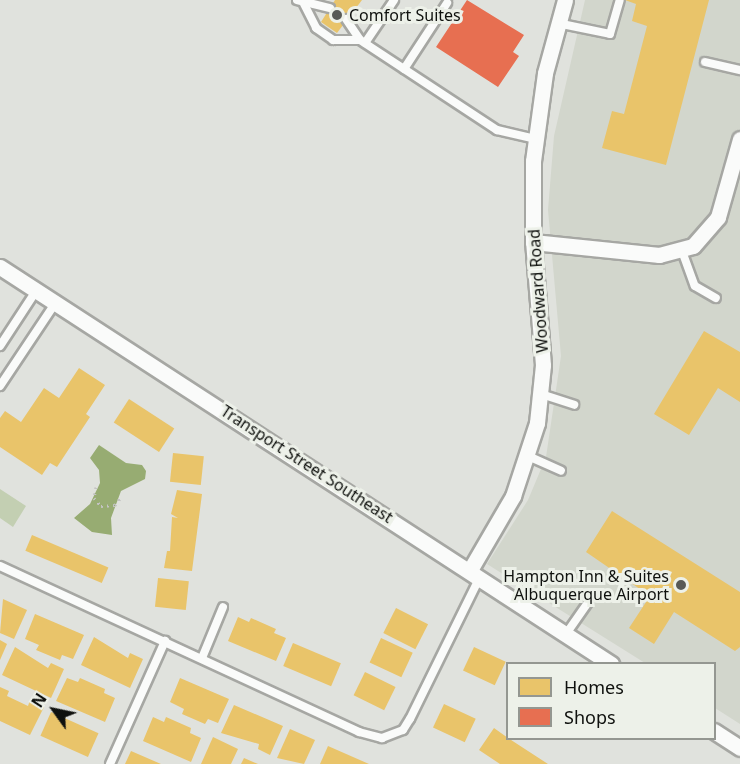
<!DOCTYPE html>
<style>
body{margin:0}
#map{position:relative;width:740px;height:764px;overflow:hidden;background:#e0e2dd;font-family:"Noto Sans",sans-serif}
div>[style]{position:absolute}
.built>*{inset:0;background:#d2d6cc}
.green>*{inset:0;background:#c3cfb2}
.water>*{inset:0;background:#97ac72}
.homes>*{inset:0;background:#e9c46a;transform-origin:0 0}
.shops>*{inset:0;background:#e76f51}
.path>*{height:3px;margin-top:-1.5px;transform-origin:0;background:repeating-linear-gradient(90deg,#c3c3c2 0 1.5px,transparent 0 6px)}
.roads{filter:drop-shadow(2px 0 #a6a7a3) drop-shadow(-2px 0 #a6a7a3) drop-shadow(0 2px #a6a7a3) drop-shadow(0 -2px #a6a7a3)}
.lane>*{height:8px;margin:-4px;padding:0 4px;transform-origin:4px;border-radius:4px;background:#fafbfa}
.street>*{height:15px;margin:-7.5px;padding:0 7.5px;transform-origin:7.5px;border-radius:7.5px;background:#fafbfa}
.dots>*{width:16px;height:16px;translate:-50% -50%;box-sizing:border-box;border:3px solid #edf1e9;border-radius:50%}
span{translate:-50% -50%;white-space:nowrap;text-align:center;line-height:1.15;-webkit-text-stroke:6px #edf1e9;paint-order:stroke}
.poi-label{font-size:16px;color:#0f110e}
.left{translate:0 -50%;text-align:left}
.right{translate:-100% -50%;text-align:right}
.street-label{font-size:16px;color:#0f110e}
.legend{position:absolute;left:506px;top:662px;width:210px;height:78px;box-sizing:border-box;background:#edf1e9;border:2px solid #949791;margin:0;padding:8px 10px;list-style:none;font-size:18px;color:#0f110e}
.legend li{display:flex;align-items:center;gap:12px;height:30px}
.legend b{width:30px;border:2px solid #949791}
.north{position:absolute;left:24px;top:680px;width:60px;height:60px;-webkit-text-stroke:4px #edf1e9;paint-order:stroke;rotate:303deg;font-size:16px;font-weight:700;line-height:24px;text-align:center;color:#0f110e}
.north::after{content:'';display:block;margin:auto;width:21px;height:27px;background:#0f110e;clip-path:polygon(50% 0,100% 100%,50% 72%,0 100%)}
</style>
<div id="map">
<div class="built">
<i style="clip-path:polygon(585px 0,740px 0,740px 724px,715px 708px,714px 664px,645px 663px,487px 564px,528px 500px,546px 457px,561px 356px,548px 210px,554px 136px)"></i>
</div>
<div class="green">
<i style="clip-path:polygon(0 489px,26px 506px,13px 527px,0 518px)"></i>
</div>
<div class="water">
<i style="clip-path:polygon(99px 445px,126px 463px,142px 465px,146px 471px,145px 479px,121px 491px,111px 518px,112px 535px,92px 532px,74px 518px,90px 504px,100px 483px,99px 470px,90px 458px)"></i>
</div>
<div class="homes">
<i style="clip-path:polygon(335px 0,362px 0,337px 33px,321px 22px)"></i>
<i style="clip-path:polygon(625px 0,709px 0,666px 165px,602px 148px,612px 111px,624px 114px,647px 26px,632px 21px,636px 4px)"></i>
<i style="clip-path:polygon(704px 331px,740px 352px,740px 402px,718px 388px,689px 435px,654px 414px)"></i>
<i style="clip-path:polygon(79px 368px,105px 385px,86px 414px,90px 417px,57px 467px,50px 463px,42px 475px,0 447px,0 418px,5px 411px,21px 422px,44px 388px,59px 398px)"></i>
<i style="left:129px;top:399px;width:54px;height:28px;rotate:33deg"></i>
<i style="left:173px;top:453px;width:31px;height:29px;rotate:6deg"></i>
<i style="clip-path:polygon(177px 490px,202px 494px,192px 571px,164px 568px,167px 551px,170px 551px,172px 517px,178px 518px,171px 514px)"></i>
<i style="clip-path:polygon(612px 511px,740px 592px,740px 647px,735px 651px,674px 612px,654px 644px,629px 628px,650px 596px,586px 552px)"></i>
<i style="left:32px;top:535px;width:83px;height:17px;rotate:23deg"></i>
<i style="left:158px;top:578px;width:31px;height:29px;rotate:6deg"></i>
<i style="clip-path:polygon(3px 599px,27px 610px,14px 639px,0 633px)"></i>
<i style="left:396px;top:608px;width:36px;height:28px;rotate:27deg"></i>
<i style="clip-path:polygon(35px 614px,84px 635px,73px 659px,62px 655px,60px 660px,36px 650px,39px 645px,25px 639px)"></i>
<i style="clip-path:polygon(238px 617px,249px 622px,251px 618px,276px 629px,274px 633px,286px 638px,276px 661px,228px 641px)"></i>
<i style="clip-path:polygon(94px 637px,128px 658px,130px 653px,143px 659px,130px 688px,81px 665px)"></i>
<i style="left:381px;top:638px;width:35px;height:27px;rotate:25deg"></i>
<i style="clip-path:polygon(0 640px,7px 644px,0 660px)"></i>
<i style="left:293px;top:643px;width:52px;height:25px;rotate:23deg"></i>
<i style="clip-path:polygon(15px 647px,48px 668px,51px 663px,64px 669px,51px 698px,2px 675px)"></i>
<i style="left:474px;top:647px;width:35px;height:26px;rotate:25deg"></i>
<i style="left:365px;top:672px;width:34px;height:26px;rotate:26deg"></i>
<i style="clip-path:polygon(67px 678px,78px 682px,80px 678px,105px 689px,104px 693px,115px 698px,105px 722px,56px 701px)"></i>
<i style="clip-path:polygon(180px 678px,229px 699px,218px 723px,208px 719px,205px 724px,182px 714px,184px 709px,170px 702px)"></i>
<i style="clip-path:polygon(0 687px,9px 691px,7px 696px,28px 706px,30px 700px,44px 707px,30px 735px,0 721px)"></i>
<i style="left:444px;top:704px;width:35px;height:26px;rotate:25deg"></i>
<i style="clip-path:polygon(234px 705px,283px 726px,270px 755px,258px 749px,259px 744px,221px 733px)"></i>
<i style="left:51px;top:712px;width:52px;height:26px;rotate:24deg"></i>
<i style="clip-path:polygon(153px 717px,164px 722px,166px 717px,191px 728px,190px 733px,201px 738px,191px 762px,143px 741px)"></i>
<i style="clip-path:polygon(494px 728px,508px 738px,548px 764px,500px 764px,479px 750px)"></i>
<i style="clip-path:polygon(290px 729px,315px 740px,304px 764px,277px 758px)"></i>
<i style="clip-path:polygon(213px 737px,238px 749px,231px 764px,201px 764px)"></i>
<i style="clip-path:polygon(328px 746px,369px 764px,320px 764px)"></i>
<i style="clip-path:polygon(131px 751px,161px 764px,125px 764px)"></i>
<i style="clip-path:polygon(244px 758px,258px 764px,241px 764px)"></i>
</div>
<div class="shops">
<i style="clip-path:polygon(467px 0,524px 35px,513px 52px,519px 56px,498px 87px,436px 47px)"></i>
</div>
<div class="path">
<i style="left:96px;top:487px;width:11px;rotate:100deg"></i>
<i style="left:94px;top:498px;width:11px;rotate:49deg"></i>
<i style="left:101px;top:506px;width:14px;rotate:-4deg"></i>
<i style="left:115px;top:505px;width:10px;rotate:-53deg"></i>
</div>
<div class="roads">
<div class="lane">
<i style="left:297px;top:0;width:34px;rotate:14deg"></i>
<i style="left:304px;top:4px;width:27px;rotate:63deg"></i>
<i style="left:316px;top:28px;width:21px;rotate:35deg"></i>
<i style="left:333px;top:40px;width:27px"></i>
<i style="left:346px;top:19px;width:25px;rotate:56deg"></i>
<i style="left:360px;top:40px;width:164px;rotate:33.3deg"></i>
<i style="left:497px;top:130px;width:39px;rotate:13deg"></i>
<i style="left:557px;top:23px;width:54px;rotate:11.7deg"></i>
<i style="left:610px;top:34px;width:35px;rotate:-74deg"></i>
<i style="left:365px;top:43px;width:52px;rotate:-56deg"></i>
<i style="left:705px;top:62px;width:36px;rotate:13deg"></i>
<i style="left:404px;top:69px;width:79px;rotate:-56.9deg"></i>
<i style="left:682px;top:251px;width:37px;rotate:70deg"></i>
<i style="left:695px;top:286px;width:24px;rotate:30deg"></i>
<i style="left:0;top:346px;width:66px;rotate:-56.8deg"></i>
<i style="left:0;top:386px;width:101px;rotate:-56.3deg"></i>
<i style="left:541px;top:394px;width:35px;rotate:18deg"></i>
<i style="left:528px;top:456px;width:36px;rotate:24deg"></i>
<i style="left:0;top:566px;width:396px;rotate:24.8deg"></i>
<i style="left:359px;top:732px;width:24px;rotate:15deg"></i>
<i style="left:382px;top:738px;width:22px;rotate:-21deg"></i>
<i style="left:403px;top:730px;width:13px;rotate:-58deg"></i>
<i style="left:410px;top:719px;width:158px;rotate:-63.8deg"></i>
<i style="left:566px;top:634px;width:40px;rotate:-55.1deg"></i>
<i style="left:202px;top:658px;width:55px;rotate:-67.6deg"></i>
<i style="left:110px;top:764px;width:135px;rotate:-65.9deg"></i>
</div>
<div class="street">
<i style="left:533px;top:242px;width:127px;rotate:5.9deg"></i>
<i style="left:659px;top:255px;width:35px;rotate:-15deg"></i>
<i style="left:693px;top:246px;width:38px;rotate:-49deg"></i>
<i style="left:718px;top:217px;width:81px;rotate:-74.2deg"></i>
<i style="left:0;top:267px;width:729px;rotate:33.01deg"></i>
<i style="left:470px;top:570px;width:86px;rotate:-59.8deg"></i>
<i style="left:513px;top:496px;width:77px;rotate:-71.8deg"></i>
<i style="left:537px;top:423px;width:58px;rotate:-84.1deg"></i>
<i style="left:543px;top:365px;width:123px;rotate:-94.6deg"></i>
<i style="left:533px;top:242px;width:81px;rotate:-90deg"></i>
<i style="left:533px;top:161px;width:89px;rotate:-82.2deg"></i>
<i style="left:545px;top:73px;width:76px;rotate:-74.7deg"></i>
<i style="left:714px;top:731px;width:31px;rotate:33deg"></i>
</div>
</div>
<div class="dots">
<i style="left:337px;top:15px;background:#585a56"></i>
<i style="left:681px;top:585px;background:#585a56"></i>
</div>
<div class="poi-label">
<span class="left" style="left:349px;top:15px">Comfort Suites</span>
<span class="right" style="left:669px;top:585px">Hampton Inn &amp; Suites<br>Albuquerque Airport</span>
</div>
<div class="street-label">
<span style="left:538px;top:291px;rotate:-94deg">Woodward Road</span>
<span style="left:307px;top:464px;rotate:33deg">Transport Street Southeast</span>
</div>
<ul class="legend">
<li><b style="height:16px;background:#e9c46a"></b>Homes</li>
<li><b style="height:16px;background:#e76f51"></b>Shops</li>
</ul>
<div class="north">N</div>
</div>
